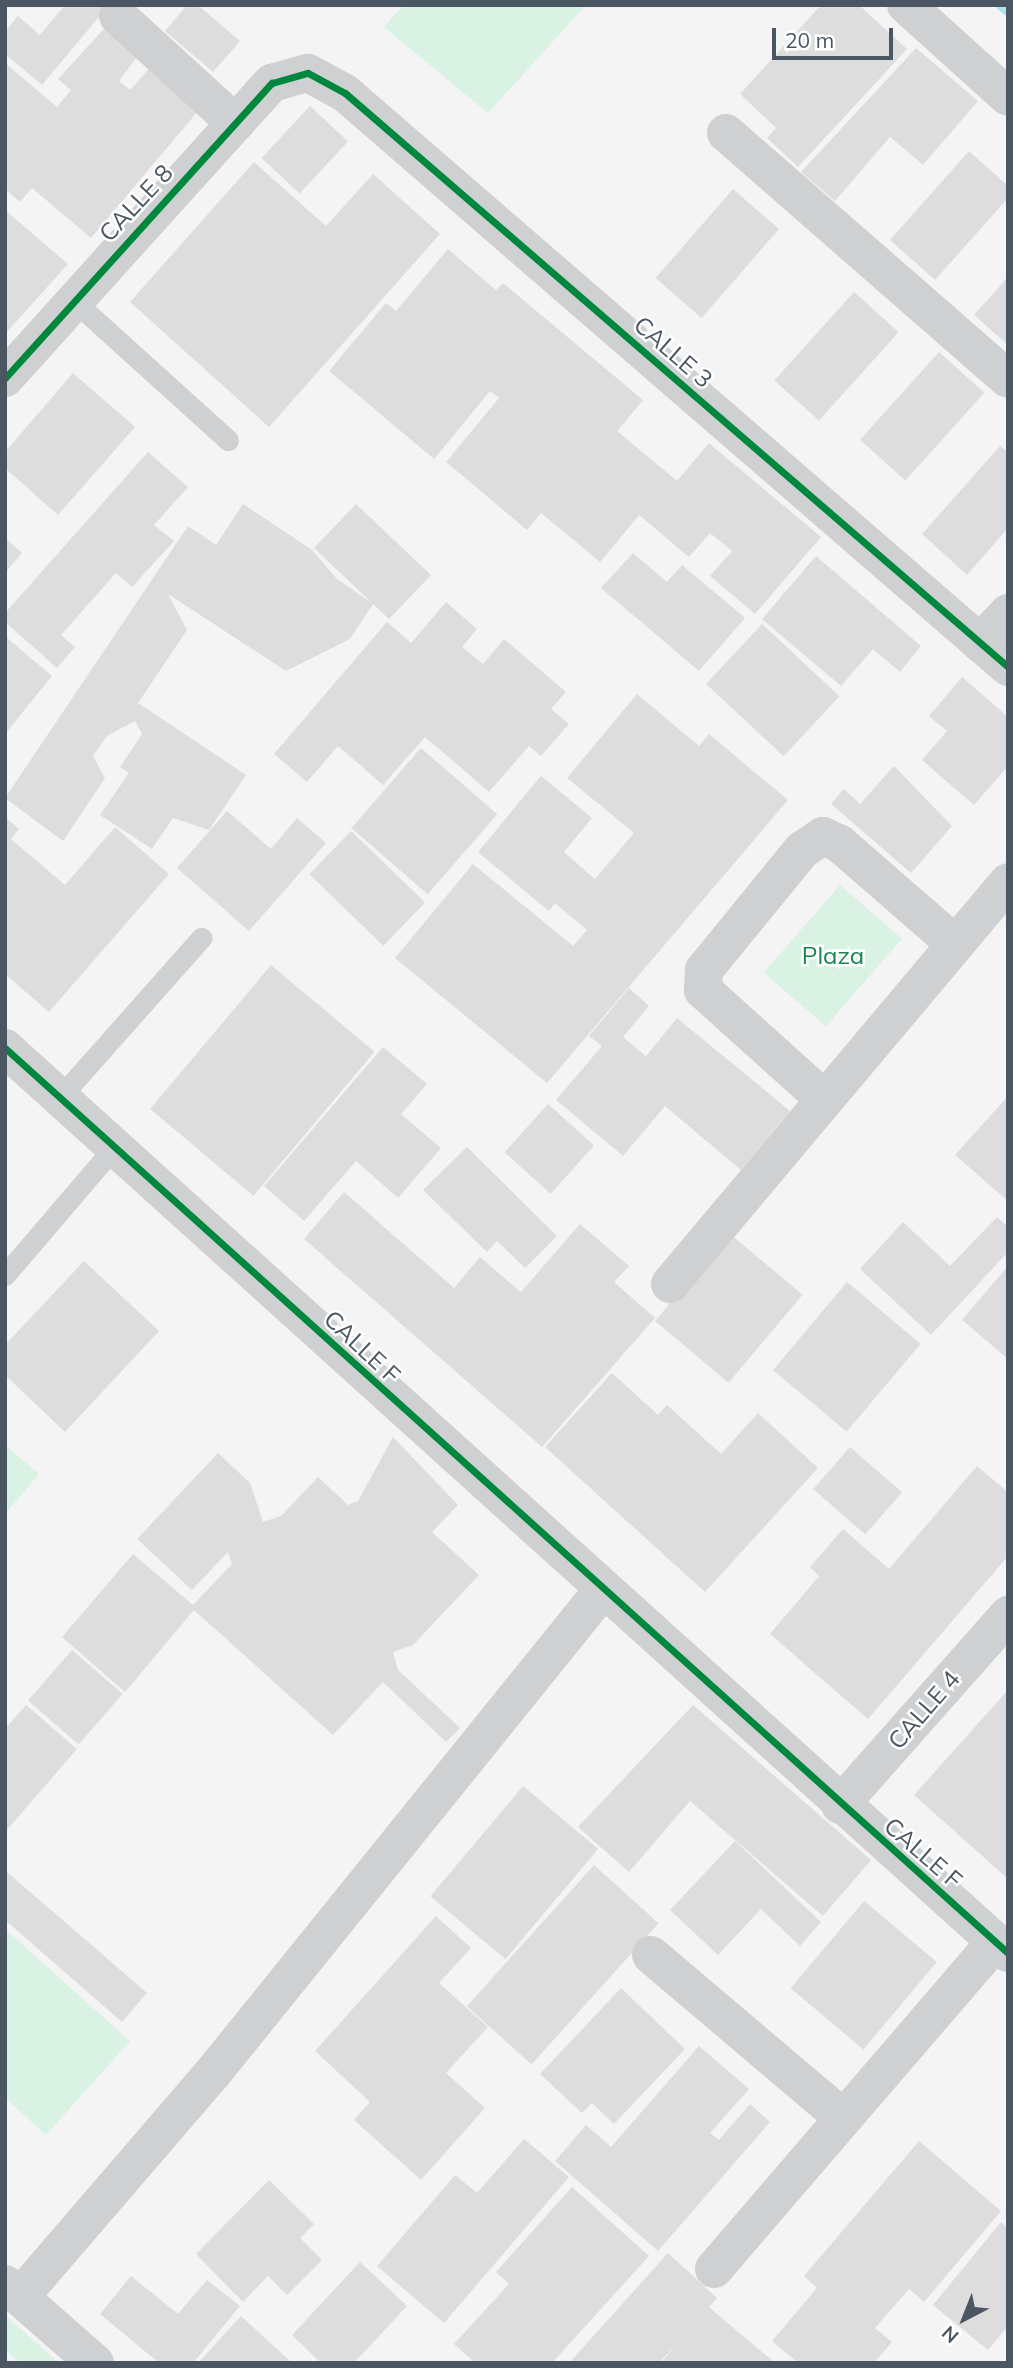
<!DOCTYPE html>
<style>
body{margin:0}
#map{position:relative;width:1013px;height:2368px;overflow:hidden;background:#f4f4f4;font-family:Mulish,sans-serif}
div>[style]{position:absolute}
.green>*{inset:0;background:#d9f2e3;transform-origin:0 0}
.stream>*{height:12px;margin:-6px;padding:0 6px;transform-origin:6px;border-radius:6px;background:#aee2f0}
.building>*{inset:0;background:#ddddde;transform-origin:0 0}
.service>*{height:21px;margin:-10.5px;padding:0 10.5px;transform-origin:10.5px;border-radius:10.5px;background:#ced0d2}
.minor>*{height:38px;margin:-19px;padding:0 19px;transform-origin:19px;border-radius:19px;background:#ced0d2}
.cycleway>*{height:7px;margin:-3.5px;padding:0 3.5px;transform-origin:3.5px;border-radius:3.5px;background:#00873e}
span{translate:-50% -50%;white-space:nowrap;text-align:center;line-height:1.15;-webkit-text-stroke:5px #fff;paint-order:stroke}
.street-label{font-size:24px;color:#4a5661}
.park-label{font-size:24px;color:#17864f}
.frame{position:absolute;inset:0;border:7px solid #4a5661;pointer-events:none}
.north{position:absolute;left:929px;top:2284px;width:70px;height:70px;-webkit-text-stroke:5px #fff;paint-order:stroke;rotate:222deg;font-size:19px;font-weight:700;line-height:28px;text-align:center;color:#4a5661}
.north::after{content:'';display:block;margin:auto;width:24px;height:32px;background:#4a5661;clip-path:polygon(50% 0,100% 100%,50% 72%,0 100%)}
.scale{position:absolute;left:772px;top:28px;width:121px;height:32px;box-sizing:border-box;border:4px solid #4a5661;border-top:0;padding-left:9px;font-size:21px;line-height:24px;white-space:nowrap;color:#4a5661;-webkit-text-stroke:5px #fff;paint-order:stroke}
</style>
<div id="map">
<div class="green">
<i style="clip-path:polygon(403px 5px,586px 5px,488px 113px,384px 27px)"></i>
<i style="left:840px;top:885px;width:82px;height:116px;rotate:41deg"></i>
<i style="clip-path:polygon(5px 1445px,39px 1474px,5px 1514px)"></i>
<i style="clip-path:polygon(5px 1929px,130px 2041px,46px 2135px,5px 2098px)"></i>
<i style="clip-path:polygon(5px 2315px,59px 2363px,20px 2363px,5px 2350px)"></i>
</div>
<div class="stream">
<i style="left:1002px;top:5px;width:8px;rotate:40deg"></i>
</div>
<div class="building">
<i style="clip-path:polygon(65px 5px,109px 5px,42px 85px,5px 54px,5px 32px,18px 16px,40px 35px)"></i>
<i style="clip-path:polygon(187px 5px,198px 5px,240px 41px,213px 72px,165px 31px)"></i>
<i style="clip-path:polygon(821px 5px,859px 5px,907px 49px,798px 167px,767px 138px,776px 128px,740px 94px)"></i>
<i style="clip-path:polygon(113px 19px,145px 46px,119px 81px,130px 90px,155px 62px,204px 104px,91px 238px,32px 188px,20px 202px,5px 189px,5px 63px,57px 107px,71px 90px,58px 79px)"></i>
<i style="clip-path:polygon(916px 48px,978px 101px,923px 165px,890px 137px,835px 201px,801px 172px)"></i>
<i style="left:310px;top:106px;width:52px;height:71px;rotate:43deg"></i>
<i style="clip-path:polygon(969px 151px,1008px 186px,1008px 198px,935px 280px,890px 240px)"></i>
<i style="clip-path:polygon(254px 162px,326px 226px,373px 174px,440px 234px,269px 427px,130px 302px)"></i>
<i style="left:733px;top:189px;width:61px;height:118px;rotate:41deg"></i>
<i style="clip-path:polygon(5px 210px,68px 264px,5px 334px)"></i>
<i style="clip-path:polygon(448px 249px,496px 290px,503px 283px,643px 400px,617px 431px,677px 481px,709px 443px,821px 537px,755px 614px,710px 576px,732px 551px,710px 533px,689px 557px,639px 515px,600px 562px,541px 513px,527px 530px,446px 462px,499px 398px,490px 391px,434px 459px,329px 371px,386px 303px,396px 311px)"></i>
<i style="clip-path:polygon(1008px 277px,1008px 345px,974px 315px)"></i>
<i style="left:854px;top:292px;width:60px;height:119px;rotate:42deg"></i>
<i style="left:939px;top:352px;width:61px;height:118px;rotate:42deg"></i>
<i style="clip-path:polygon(73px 373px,135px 427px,58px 515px,5px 468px,5px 452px)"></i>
<i style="clip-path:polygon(1000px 446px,1008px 452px,1008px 528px,967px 575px,922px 534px)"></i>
<i style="clip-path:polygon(148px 452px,188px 487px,154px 525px,174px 541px,132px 587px,116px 573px,61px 635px,75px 647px,57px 668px,5px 622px,5px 613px)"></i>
<i style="clip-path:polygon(243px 504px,312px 550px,337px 579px,372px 603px,314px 548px,356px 504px,431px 575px,389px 619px,373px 604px,350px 639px,286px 671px,168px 594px,187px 630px,138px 703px,246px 775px,209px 830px,173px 818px,152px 849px,100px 815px,129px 773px,120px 767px,142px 734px,135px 721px,107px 736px,93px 756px,105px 778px,63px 841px,5px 798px,188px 526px,216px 545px)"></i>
<i style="clip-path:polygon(5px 538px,22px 553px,5px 573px)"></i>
<i style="clip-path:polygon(633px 553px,667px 582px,682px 565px,745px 618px,699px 671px,601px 588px)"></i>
<i style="clip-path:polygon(816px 556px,921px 646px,900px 672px,873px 649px,841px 686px,762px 619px)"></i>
<i style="clip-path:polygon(446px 602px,477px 629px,462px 647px,483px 664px,504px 639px,566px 692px,551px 709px,569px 724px,541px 756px,529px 746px,489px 792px,425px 737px,383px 785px,338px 746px,307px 782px,274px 754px,387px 622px,411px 643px)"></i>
<i style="left:762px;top:624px;width:106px;height:82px;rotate:43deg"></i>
<i style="clip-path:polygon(5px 636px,52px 676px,5px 734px)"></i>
<i style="clip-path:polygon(962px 677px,1008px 717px,1008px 766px,974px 805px,922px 760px,947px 731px,929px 716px)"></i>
<i style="clip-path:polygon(637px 694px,699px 746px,709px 734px,788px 800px,547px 1083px,395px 958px,473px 864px,573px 946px,587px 930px,555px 903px,549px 911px,478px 852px,541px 776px,592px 818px,564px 852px,595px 879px,634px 833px,567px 778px)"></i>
<i style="left:421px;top:748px;width:101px;height:106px;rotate:41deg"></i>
<i style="clip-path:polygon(894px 766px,952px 826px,911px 873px,831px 804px,844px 789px,860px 804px)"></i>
<i style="clip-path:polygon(227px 811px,271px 849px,297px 818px,326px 843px,249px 931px,177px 868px)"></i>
<i style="clip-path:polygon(5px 817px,19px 829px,11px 839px,65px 885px,115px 827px,169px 874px,49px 1012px,5px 974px)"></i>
<i style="left:351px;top:831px;width:103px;height:60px;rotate:44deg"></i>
<i style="left:271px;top:965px;width:135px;height:188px;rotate:40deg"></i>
<i style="clip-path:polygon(629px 988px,649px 1006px,623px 1037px,646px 1056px,677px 1018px,790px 1111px,741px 1170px,665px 1106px,623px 1156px,556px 1100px,602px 1046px,589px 1036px)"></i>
<i style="clip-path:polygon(383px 1047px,427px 1084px,401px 1114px,441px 1148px,398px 1198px,356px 1161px,304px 1221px,264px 1186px)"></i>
<i style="clip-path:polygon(1008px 1096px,1008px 1201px,955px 1155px)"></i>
<i style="left:548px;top:1104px;width:62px;height:65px;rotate:42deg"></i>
<i style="clip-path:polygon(467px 1147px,557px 1236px,525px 1268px,497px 1241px,487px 1252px,423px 1190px)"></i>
<i style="clip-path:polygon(344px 1192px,454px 1288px,480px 1257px,521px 1292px,580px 1224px,629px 1266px,614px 1282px,655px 1318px,542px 1447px,304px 1239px)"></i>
<i style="clip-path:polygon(997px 1217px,1008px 1227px,1008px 1252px,931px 1335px,860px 1269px,903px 1222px,950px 1266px)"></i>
<i style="left:729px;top:1233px;width:96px;height:115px;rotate:40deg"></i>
<i style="clip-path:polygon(84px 1261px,159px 1331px,65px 1432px,5px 1375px,5px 1345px)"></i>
<i style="clip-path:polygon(1008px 1266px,1008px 1359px,962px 1320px)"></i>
<i style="left:847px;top:1282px;width:96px;height:115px;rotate:40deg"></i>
<i style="clip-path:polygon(612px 1373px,658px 1415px,667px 1405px,721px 1454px,758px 1413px,818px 1468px,705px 1592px,545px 1447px)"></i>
<i style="clip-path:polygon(393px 1437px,458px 1505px,432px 1532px,479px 1575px,413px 1645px,393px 1652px,398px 1670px,460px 1728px,446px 1742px,383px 1682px,333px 1735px,194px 1610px,125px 1692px,62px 1637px,133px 1554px,193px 1605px,232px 1564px,228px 1552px,192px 1590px,137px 1539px,218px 1453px,250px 1483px,263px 1522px,281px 1516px,318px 1477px,348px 1505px,358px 1501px)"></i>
<i style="left:850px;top:1447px;width:69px;height:56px;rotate:41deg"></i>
<i style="clip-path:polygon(977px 1466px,1008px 1492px,1008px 1556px,868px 1719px,770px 1634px,819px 1576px,810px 1567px,843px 1529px,889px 1569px)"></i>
<i style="left:72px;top:1650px;width:67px;height:67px;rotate:41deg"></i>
<i style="clip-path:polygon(1008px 1690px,1008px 1879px,914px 1795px)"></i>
<i style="clip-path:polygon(26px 1705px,77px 1749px,5px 1832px,5px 1729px)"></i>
<i style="clip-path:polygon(693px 1705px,871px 1860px,823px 1916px,690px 1801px,629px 1872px,578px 1827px)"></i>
<i style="left:523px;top:1786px;width:98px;height:144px;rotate:40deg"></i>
<i style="clip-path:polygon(735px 1841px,821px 1922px,800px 1946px,761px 1909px,718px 1955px,670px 1910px)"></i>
<i style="left:594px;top:1865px;width:87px;height:190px;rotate:42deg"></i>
<i style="clip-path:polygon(7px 1872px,147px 1993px,122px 2022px,5px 1920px)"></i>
<i style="left:864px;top:1901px;width:95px;height:114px;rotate:40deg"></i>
<i style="clip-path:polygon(436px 1916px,471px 1948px,439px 1983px,488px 2027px,446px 2073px,485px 2108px,421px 2180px,354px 2120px,370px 2102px,315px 2051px)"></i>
<i style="clip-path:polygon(621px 1988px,685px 2049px,614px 2124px,592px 2103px,582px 2113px,540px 2074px)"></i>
<i style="clip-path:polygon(699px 2046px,749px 2089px,710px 2133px,719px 2140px,750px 2104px,770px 2122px,658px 2251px,555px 2161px,586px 2125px,611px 2147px)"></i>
<i style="clip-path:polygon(524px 2139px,569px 2177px,444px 2323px,377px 2266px,455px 2175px,477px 2193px)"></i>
<i style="clip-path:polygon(919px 2141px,1001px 2211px,924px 2302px,909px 2289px,875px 2328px,892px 2342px,874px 2363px,798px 2363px,772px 2341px,817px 2288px,804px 2276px)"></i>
<i style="clip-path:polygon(269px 2180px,314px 2224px,300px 2238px,322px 2260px,287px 2295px,268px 2276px,243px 2302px,196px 2254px)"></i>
<i style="clip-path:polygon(572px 2187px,649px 2256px,552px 2363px,475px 2363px,454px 2344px,509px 2284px,496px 2272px)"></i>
<i style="clip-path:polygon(1001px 2222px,1008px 2228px,1008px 2326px,988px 2350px,933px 2305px)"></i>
<i style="clip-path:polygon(668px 2253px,717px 2298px,709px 2307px,775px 2363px,661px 2363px,677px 2343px,659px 2363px,569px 2363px)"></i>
<i style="clip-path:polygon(360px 2262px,407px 2306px,354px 2363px,321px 2363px,292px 2335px)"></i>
<i style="clip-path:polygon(131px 2276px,178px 2314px,207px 2280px,240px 2306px,193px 2363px,159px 2363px,100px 2314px)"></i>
<i style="clip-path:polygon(241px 2316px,292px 2363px,198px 2363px)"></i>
</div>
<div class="service">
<i style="left:73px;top:300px;width:209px;rotate:42.1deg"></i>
<i style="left:60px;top:1097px;width:213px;rotate:-48.4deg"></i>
<i style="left:5px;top:1275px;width:170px;rotate:-49.5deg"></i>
</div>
<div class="minor">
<i style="left:906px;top:5px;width:137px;rotate:42deg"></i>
<i style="left:118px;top:16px;width:159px;rotate:42.4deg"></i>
<i style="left:726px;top:133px;width:374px;rotate:41.1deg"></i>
<i style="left:5px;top:378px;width:398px;rotate:-47.9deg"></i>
<i style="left:272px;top:83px;width:37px;rotate:-16deg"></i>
<i style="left:308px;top:73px;width:42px;rotate:28.4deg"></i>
<i style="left:345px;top:93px;width:877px;rotate:40.88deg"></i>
<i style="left:980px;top:643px;width:41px;rotate:-47deg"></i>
<i style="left:5px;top:1048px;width:1351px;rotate:42.06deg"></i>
<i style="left:824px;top:1099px;width:163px;rotate:-138deg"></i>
<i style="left:703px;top:990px;width:20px;rotate:-87deg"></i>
<i style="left:704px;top:970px;width:155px;rotate:-50.8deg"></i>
<i style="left:802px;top:850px;width:25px;rotate:-34deg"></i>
<i style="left:823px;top:836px;width:19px;rotate:25deg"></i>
<i style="left:840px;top:844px;width:152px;rotate:41deg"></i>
<i style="left:670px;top:1284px;width:525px;rotate:-49.94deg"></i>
<i style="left:840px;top:1805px;width:254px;rotate:-48.5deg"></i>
<i style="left:651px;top:1955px;width:252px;rotate:40.3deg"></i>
<i style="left:714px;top:2269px;width:431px;rotate:-49.3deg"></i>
<i style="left:5px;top:2284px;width:120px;rotate:41.3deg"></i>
<i style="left:20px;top:2297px;width:294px;rotate:-49.3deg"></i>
<i style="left:212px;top:2074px;width:619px;rotate:-51.09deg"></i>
</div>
<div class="cycleway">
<i style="left:5px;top:378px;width:398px;rotate:-47.9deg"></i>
<i style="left:272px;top:83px;width:37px;rotate:-16deg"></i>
<i style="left:308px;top:73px;width:42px;rotate:28.4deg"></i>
<i style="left:345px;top:93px;width:877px;rotate:40.88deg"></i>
<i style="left:5px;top:1048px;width:1351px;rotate:42.06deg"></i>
</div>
<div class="street-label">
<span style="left:136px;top:203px;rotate:-47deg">CALLE 8</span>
<span style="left:673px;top:352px;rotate:41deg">CALLE 3</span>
<span style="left:362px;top:1347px;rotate:43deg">CALLE F</span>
<span style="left:924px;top:1710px;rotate:-49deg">CALLE 4</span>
<span style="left:923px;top:1853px;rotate:41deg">CALLE F</span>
</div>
<div class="park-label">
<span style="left:833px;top:956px">Plaza</span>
</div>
<div class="frame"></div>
<div class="north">N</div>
<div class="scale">20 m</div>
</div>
